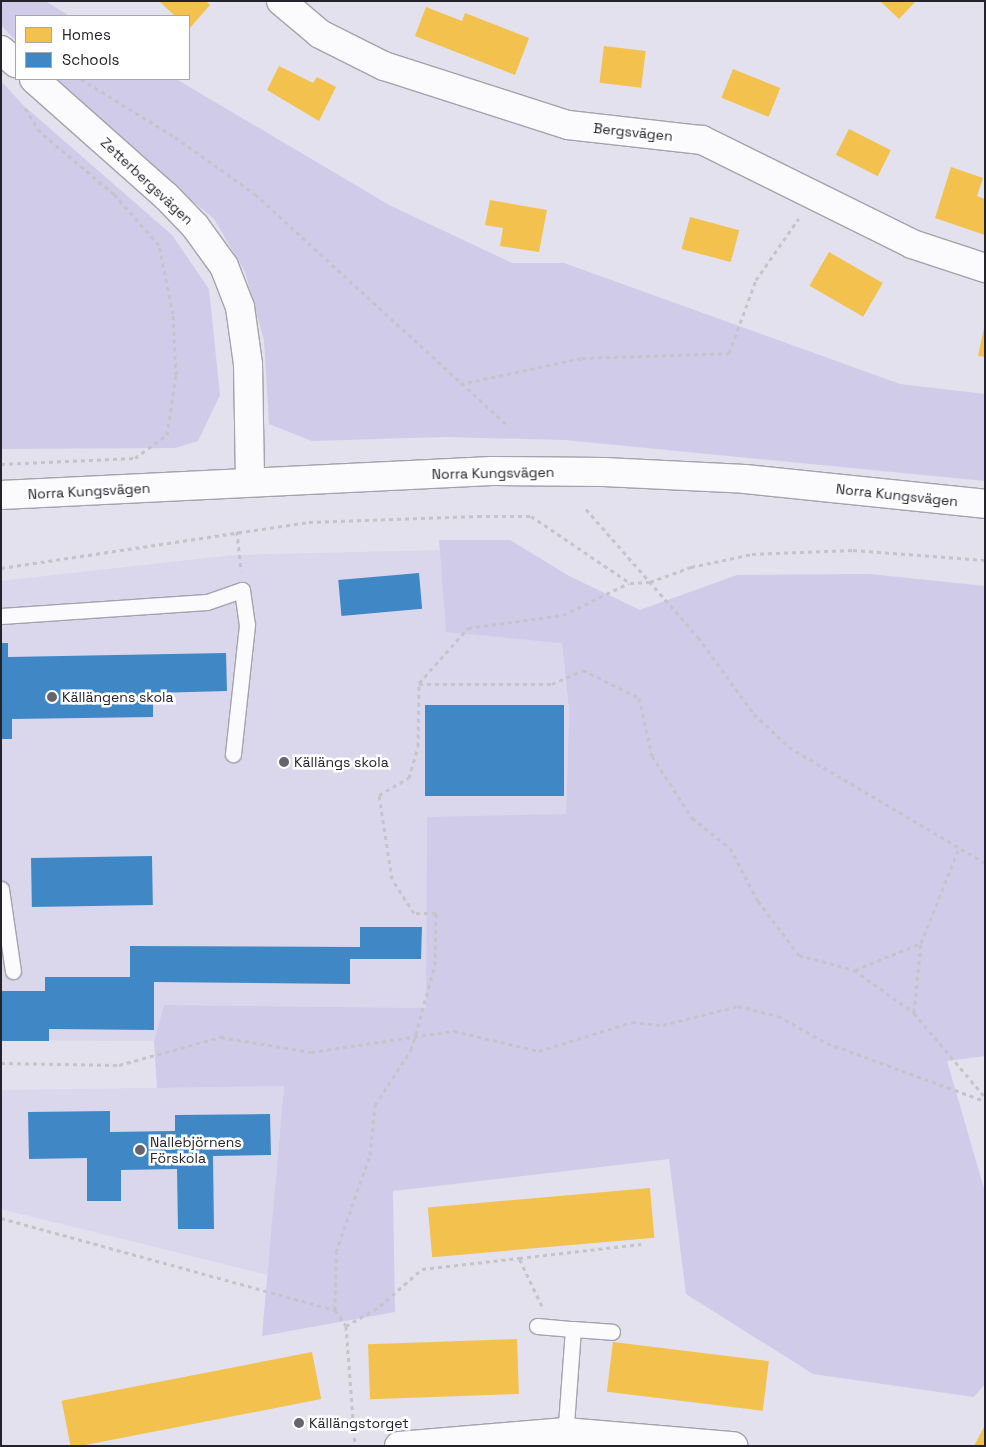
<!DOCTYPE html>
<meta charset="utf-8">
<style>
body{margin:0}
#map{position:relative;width:986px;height:1447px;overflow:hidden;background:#e2e1ed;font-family:"Space Grotesk",sans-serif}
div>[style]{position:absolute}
.built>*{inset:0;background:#dad6ec}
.green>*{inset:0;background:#d0cbe9}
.homes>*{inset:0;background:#f2c14e;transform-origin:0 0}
.schools>*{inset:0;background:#3f88c5;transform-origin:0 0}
.path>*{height:3px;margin-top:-1.5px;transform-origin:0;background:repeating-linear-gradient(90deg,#c5c4c9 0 4px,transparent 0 8px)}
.roads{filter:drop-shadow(1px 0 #a4a2ac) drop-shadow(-1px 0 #a4a2ac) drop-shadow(0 1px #a4a2ac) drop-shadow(0 -1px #a4a2ac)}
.service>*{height:15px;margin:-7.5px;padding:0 7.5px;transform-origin:7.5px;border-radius:7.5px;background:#fbfafc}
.minor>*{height:28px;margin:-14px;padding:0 14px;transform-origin:14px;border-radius:14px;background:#fbfafc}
.secondary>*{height:28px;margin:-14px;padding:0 14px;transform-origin:14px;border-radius:14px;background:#fbfafc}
.dots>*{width:14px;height:14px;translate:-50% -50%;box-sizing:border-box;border:2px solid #fff;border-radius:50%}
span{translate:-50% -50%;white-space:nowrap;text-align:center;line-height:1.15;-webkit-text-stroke:5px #fff;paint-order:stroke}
.street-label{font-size:14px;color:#24222b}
.poi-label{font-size:14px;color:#24222b}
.left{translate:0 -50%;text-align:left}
.frame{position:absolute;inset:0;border:2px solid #24222b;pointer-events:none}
.legend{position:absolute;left:15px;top:15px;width:175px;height:65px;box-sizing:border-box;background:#fff;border:1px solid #a7a7aa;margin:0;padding:6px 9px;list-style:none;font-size:15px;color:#24222b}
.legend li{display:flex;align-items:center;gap:10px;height:25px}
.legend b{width:25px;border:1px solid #a7a7aa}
</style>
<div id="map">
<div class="built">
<i style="clip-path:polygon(440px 550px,446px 632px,562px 642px,569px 711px,566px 814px,427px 818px,426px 1008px,164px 1005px,154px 1041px,1px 1040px,1px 581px,234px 555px)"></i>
<i style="clip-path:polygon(284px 1086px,268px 1275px,1px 1209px,1px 1090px)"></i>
</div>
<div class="green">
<i style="clip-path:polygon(1px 1px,45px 1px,70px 16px,16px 16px,16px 41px,1px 25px)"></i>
<i style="clip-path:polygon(53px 79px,176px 79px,391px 206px,512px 263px,564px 263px,900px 384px,985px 394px,985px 481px,565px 440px,444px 437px,312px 441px,269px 424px,264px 340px,245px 272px,214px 219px,83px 109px)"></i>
<i style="clip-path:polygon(1px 81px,23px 105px,172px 235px,209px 289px,220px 395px,198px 441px,175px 448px,1px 449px)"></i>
<i style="clip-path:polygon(439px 540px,510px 540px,569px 576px,640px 610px,737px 575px,870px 574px,985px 586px,985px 1056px,947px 1061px,985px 1192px,985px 1384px,974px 1397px,813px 1374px,686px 1294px,669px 1159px,393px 1191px,395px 1312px,262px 1336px,284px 1086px,157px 1088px,154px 1041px,164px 1005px,426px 1008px,427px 817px,566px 814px,569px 711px,562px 643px,446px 632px)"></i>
</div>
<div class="homes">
<i style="clip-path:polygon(159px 1px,206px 1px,210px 5px,189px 29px,189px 16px,175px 16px)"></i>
<i style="clip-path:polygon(880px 1px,916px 1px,899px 19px)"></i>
<i style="clip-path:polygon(426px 7px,462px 21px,465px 13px,529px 38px,515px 75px,415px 36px)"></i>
<i style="left:604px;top:46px;width:42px;height:37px;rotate:7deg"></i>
<i style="clip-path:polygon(279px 66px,313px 83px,317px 77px,336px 87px,319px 121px,267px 90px)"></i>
<i style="left:733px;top:69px;width:51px;height:31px;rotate:22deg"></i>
<i style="left:849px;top:129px;width:47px;height:29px;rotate:27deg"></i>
<i style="clip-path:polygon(951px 167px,983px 178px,977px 196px,985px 199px,985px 235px,935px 218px)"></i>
<i style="clip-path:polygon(490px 200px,547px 210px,539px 252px,500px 246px,503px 228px,485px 225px)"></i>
<i style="left:690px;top:217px;width:51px;height:33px;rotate:15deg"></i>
<i style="left:829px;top:252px;width:62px;height:39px;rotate:30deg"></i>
<i style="clip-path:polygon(985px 323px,985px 357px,978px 356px)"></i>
<i style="left:650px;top:1188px;width:50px;height:223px;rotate:85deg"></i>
<i style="left:517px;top:1339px;width:55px;height:149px;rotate:88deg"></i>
<i style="left:613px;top:1342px;width:157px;height:50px;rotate:7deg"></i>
<i style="left:312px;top:1352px;width:48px;height:255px;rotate:79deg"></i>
<i style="clip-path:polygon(985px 1425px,985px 1446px,974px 1446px)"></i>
</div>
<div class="schools">
<i style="left:419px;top:573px;width:36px;height:81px;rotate:85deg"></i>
<i style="clip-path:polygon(1px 643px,8px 643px,8px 657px,226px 653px,227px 691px,153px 693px,153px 717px,12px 719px,12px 739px,1px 739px)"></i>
<i style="left:564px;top:705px;width:91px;height:139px;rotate:90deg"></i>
<i style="left:152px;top:856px;width:49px;height:121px;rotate:89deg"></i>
<i style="clip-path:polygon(360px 927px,422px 927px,421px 959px,350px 959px,350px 984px,154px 982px,154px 1030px,49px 1029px,49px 1041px,1px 1041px,1px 991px,45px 991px,45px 977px,130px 977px,130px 946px,360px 947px)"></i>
<i style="clip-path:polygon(110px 1111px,110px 1132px,175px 1131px,175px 1115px,270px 1114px,271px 1155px,213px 1156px,214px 1229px,178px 1229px,177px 1169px,121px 1170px,121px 1201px,87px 1201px,87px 1158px,29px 1159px,28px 1112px)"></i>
</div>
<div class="path">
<i style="left:81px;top:79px;width:110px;rotate:31.7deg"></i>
<i style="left:175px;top:137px;width:98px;rotate:35.5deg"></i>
<i style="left:255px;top:194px;width:340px;rotate:42.5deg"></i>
<i style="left:460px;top:384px;width:125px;rotate:-12deg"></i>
<i style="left:582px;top:358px;width:147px;rotate:-1.9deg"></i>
<i style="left:729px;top:353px;width:78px;rotate:-69.7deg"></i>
<i style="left:756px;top:280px;width:75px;rotate:-55.3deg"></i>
<i style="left:1px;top:464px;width:134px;rotate:-2.6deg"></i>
<i style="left:135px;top:458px;width:39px;rotate:-36deg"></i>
<i style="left:167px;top:435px;width:61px;rotate:-81.5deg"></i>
<i style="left:176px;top:375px;width:61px;rotate:-92.8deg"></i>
<i style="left:173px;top:314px;width:70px;rotate:-101.5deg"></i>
<i style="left:159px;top:245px;width:68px;rotate:-131.4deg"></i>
<i style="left:114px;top:194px;width:97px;rotate:-140deg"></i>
<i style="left:40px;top:132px;width:28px;rotate:-122deg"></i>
<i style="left:586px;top:509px;width:170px;rotate:48.8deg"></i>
<i style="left:698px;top:637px;width:95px;rotate:54deg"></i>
<i style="left:754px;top:714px;width:48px;rotate:43.3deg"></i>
<i style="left:789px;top:747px;width:228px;rotate:30.6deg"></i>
<i style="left:237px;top:531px;width:40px;rotate:84.3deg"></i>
<i style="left:1px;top:568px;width:311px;rotate:-8.5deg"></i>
<i style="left:309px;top:522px;width:169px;rotate:-2deg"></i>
<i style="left:478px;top:516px;width:53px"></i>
<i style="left:531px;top:516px;width:120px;rotate:34.1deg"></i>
<i style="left:630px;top:583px;width:20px;rotate:-3deg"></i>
<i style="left:650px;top:582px;width:44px;rotate:-20.1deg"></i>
<i style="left:691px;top:567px;width:62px;rotate:-12deg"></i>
<i style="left:752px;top:554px;width:101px;rotate:-2.3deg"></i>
<i style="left:853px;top:550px;width:132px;rotate:4.3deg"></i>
<i style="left:419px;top:683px;width:74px;rotate:-48.3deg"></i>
<i style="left:468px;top:628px;width:96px;rotate:-7.8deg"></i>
<i style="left:563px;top:615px;width:73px;rotate:-25.9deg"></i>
<i style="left:855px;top:970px;width:71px;rotate:-22.2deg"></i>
<i style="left:914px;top:1012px;width:69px;rotate:-84.2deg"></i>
<i style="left:921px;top:943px;width:102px;rotate:-68.2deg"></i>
<i style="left:1px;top:1063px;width:118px;rotate:1deg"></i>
<i style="left:119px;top:1065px;width:106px;rotate:-15.4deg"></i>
<i style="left:221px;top:1037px;width:91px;rotate:9.5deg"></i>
<i style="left:311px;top:1052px;width:145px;rotate:-8.4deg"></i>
<i style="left:454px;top:1031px;width:87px;rotate:13.2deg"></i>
<i style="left:539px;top:1051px;width:97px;rotate:-17.3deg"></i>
<i style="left:632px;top:1022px;width:31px;rotate:6deg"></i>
<i style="left:663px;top:1025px;width:77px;rotate:-14.2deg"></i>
<i style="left:738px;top:1006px;width:41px;rotate:14deg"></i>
<i style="left:778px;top:1016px;width:56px;rotate:28.9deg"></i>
<i style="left:827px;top:1043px;width:168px;rotate:20.2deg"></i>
<i style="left:1px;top:1218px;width:346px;rotate:15.4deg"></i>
<i style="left:335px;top:1310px;width:19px;rotate:55deg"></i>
<i style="left:346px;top:1326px;width:120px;rotate:85.7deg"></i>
<i style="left:542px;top:1306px;width:53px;rotate:-115.6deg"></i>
<i style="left:519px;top:1258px;width:123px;rotate:-6.5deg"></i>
<i style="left:335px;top:1310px;width:58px;rotate:-89deg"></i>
<i style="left:336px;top:1252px;width:103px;rotate:-70.7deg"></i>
<i style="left:370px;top:1155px;width:50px;rotate:-84.3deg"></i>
<i style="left:375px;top:1105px;width:66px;rotate:-56.8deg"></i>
<i style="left:411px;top:1050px;width:88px;rotate:-74.2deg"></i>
<i style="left:435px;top:965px;width:52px;rotate:-88.9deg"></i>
<i style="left:436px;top:913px;width:22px;rotate:180deg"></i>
<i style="left:414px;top:913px;width:40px;rotate:-122.9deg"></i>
<i style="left:392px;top:879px;width:85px;rotate:-98.8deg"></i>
<i style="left:379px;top:795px;width:34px;rotate:-30deg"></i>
<i style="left:409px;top:778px;width:33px;rotate:-74deg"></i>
<i style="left:418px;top:746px;width:62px;rotate:-89.1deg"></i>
<i style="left:419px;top:684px;width:133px"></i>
<i style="left:552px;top:684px;width:34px;rotate:-24deg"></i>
<i style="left:583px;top:670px;width:63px;rotate:26.6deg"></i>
<i style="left:639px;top:698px;width:59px;rotate:77.4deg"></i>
<i style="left:652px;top:756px;width:74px;rotate:57.2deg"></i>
<i style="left:692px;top:818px;width:48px;rotate:38.3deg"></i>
<i style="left:730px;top:848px;width:60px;rotate:62.2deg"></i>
<i style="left:758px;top:901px;width:68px;rotate:52.8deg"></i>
<i style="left:799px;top:955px;width:57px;rotate:15.3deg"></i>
<i style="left:854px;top:970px;width:74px;rotate:35.6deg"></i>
<i style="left:914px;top:1013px;width:110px;rotate:49.8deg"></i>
<i style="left:346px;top:1326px;width:39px;rotate:-30deg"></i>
<i style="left:380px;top:1306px;width:56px;rotate:-41.4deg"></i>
<i style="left:422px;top:1269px;width:98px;rotate:-6.5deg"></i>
</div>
<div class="roads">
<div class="service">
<i style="left:1px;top:616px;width:206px;rotate:-3.9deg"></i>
<i style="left:207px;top:602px;width:37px;rotate:-19deg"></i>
<i style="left:242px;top:590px;width:35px;rotate:82deg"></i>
<i style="left:247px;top:625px;width:130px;rotate:96.2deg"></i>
<i style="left:1px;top:889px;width:83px;rotate:81.7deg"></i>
<i style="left:537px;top:1326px;width:36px;rotate:5deg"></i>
<i style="left:573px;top:1329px;width:108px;rotate:94.2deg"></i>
<i style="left:573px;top:1329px;width:39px;rotate:4deg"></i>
</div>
<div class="minor">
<i style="left:281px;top:1px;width:51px;rotate:40.2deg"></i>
<i style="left:320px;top:34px;width:72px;rotate:26.6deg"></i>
<i style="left:384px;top:66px;width:193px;rotate:17.8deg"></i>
<i style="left:568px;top:125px;width:135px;rotate:6.4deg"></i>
<i style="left:702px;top:140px;width:234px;rotate:26.3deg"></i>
<i style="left:912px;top:244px;width:77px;rotate:18.2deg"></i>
<i style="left:1px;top:50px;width:20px;rotate:41deg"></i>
<i style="left:34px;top:79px;width:176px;rotate:41.6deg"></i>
<i style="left:166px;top:196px;width:42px;rotate:46deg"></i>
<i style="left:195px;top:226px;width:49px;rotate:54.1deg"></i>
<i style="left:224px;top:266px;width:44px;rotate:68.7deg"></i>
<i style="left:240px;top:307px;width:58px;rotate:82deg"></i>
<i style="left:248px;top:364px;width:117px;rotate:89deg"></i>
<i style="left:399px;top:1446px;width:167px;rotate:-4.8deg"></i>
<i style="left:565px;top:1432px;width:169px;rotate:4.8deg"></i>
</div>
<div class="secondary">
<i style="left:1px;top:495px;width:491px;rotate:-2.8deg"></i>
<i style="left:491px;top:471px;width:113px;rotate:0.5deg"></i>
<i style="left:604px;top:472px;width:141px;rotate:2.8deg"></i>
<i style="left:745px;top:479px;width:241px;rotate:5.9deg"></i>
</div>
</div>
<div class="dots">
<i style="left:52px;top:697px;background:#66656f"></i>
<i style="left:284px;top:762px;background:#66656f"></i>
<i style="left:140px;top:1150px;background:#66656f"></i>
<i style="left:299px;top:1423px;background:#66656f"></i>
</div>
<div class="street-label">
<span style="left:633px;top:132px;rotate:6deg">Bergsvägen</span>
<span style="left:147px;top:181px;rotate:43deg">Zetterbergsvägen</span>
<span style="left:493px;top:473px;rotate:-1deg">Norra Kungsvägen</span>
<span style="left:89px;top:491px;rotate:-3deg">Norra Kungsvägen</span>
<span style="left:897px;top:495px;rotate:6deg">Norra Kungsvägen</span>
</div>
<div class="poi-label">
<span class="left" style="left:62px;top:697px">Källängens skola</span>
<span class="left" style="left:294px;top:762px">Källängs skola</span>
<span class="left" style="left:150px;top:1150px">Nallebjörnens<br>Förskola</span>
<span class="left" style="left:309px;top:1423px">Källängstorget</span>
</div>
<div class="frame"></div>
<ul class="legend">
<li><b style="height:14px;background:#f2c14e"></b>Homes</li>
<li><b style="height:14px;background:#3f88c5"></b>Schools</li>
</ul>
</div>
